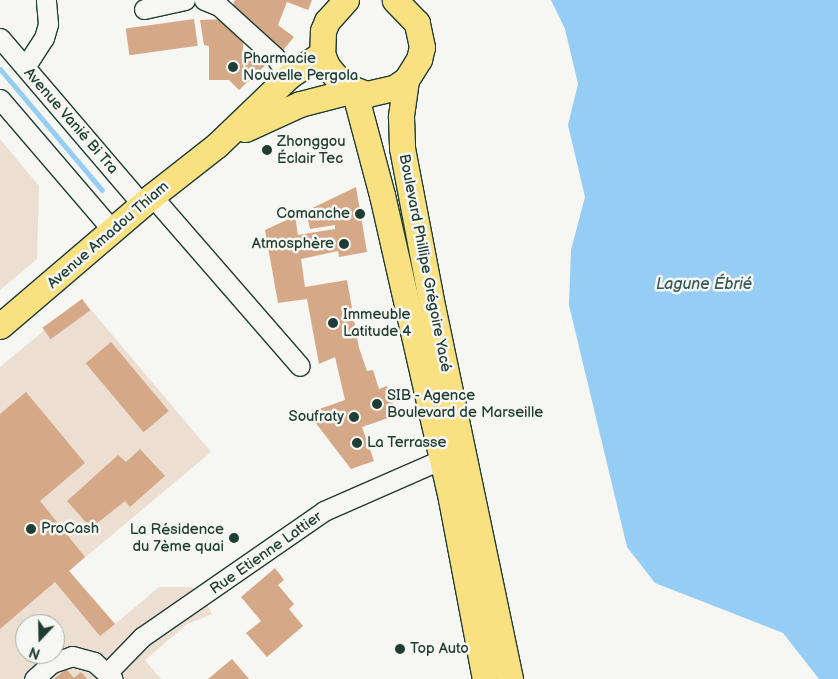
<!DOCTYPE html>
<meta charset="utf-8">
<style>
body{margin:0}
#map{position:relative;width:838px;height:679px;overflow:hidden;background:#f6f6f2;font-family:"Balsamiq Sans",sans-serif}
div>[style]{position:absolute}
.built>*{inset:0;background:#ecdfd2}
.water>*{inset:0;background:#96cdf5}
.stream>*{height:5px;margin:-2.5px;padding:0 2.5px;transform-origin:2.5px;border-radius:2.5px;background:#96cdf5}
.building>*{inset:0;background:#d5a887;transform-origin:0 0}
.roads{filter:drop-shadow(1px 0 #1f3d34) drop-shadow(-1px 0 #1f3d34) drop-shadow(0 1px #1f3d34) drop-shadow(0 -1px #1f3d34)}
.minor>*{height:19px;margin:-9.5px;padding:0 9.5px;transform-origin:9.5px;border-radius:9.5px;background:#f6f6f2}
.major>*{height:25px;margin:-12.5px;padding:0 12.5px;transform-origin:12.5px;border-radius:12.5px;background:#f9e181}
.dots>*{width:14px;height:14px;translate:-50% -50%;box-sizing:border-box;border:2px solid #f6f6f2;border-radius:50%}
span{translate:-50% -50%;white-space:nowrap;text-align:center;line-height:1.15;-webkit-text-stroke:5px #f6f6f2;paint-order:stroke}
.poi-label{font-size:15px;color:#1f3d34}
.left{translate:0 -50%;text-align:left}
.right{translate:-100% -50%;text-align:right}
.street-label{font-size:15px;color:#1f3d34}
.water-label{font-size:16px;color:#375a5b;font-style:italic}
.north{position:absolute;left:15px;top:614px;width:50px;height:50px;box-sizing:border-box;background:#f6f6f2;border:1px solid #a0aca6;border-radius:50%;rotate:201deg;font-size:14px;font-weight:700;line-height:20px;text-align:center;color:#1f3d34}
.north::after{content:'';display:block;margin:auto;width:18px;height:22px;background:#1f3d34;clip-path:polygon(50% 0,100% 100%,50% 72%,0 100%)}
</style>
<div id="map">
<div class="built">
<i style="clip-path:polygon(0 139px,39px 186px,37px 259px,0 290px)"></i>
<i style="clip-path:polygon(evenodd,82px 299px,211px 452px,69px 571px,115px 624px,159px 587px,192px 587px,203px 597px,212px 614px,187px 624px,145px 660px,161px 679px,0 679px,0 367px,82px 299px,25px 624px,55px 624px,55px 654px,25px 654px,25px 624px)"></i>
</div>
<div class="water">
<i style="clip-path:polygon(551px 0,838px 0,838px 679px,819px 679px,783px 633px,655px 583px,627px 547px,569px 305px,571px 250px,585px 197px,568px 125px,578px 84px,565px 29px)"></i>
</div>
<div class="stream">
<i style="left:0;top:69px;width:158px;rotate:49.9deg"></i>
</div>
<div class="building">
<i style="clip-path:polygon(235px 0,312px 0,308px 10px,287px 2px,278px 25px,294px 37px,280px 54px,231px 9px)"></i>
<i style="left:194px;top:19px;width:27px;height:69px;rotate:82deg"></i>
<i style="clip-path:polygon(225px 19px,243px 38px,243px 53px,247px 57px,258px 46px,271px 60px,239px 90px,229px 80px,209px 80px,209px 46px,204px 45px,200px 20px)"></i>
<i style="clip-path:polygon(356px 187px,367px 252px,339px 257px,338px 251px,301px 259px,305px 287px,347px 280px,359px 348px,367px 371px,373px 370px,379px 389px,387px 386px,397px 415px,362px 427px,374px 461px,351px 469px,308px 413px,345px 400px,335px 357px,319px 364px,307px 299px,278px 303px,265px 230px,295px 216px,298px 235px,335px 229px,335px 225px,310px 229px,306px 211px)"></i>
<i style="left:82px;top:299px;width:14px;height:49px;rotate:54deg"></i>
<i style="left:111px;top:342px;width:90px;height:33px;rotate:50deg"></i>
<i style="clip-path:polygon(26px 392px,85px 463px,40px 501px,85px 557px,69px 571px,115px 624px,100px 636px,55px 582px,0 629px,0 414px)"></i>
<i style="clip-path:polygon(140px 449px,165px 476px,130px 507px,125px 501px,91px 528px,67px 501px,118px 455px,126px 462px)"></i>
<i style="clip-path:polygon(275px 568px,284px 580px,278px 585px,294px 604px,289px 609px,303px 626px,267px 657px,246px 633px,261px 621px,241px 597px)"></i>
<i style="clip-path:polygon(232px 659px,249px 679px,208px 679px)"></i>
<i style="clip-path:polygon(66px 669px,74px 678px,81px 672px,87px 679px,54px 679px)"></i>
</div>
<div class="roads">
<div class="minor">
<i style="left:204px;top:0;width:16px;rotate:22deg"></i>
<i style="left:219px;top:6px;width:76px;rotate:42.3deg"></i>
<i style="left:275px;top:57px;width:24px;rotate:54deg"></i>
<i style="left:144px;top:9px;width:42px;rotate:-12.4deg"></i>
<i style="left:0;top:38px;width:218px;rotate:49.5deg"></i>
<i style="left:25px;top:67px;width:35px;rotate:-57deg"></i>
<i style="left:44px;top:38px;width:15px;rotate:-74deg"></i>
<i style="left:48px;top:24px;width:24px;rotate:-95deg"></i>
<i style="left:0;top:99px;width:174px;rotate:49.4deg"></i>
<i style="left:152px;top:196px;width:225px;rotate:49deg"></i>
<i style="left:108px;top:672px;width:49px;rotate:-45.8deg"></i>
<i style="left:142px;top:637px;width:221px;rotate:-34.7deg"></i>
<i style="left:324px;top:511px;width:127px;rotate:-23.7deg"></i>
<i style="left:34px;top:679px;width:24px;rotate:-42deg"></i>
<i style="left:52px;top:663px;width:21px;rotate:-19deg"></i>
<i style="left:72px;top:656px;width:23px;rotate:15deg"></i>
<i style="left:94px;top:662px;width:25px;rotate:42deg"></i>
</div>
<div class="major">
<i style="left:346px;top:0;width:28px;rotate:132deg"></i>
<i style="left:327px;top:21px;width:11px;rotate:112deg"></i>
<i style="left:323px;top:31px;width:23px;rotate:92deg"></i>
<i style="left:322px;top:54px;width:13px;rotate:67deg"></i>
<i style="left:327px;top:66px;width:25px;rotate:50deg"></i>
<i style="left:343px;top:85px;width:26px;rotate:21deg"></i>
<i style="left:367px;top:94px;width:28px;rotate:-13deg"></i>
<i style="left:394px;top:88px;width:14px;rotate:-34deg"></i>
<i style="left:406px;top:80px;width:25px;rotate:-58deg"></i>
<i style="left:419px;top:59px;width:12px;rotate:-76deg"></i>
<i style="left:422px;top:47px;width:25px;rotate:-102deg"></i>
<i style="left:417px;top:23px;width:32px;rotate:-134deg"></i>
<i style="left:406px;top:80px;width:37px;rotate:98deg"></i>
<i style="left:401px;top:117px;width:31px;rotate:88deg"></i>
<i style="left:402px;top:148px;width:165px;rotate:79.2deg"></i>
<i style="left:433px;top:310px;width:377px;rotate:78.2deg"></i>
<i style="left:354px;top:90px;width:109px;rotate:75.1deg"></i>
<i style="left:382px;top:195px;width:312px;rotate:77.2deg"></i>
<i style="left:451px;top:499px;width:183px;rotate:79.3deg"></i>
<i style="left:245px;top:129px;width:60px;rotate:-24.4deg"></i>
<i style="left:300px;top:104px;width:56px;rotate:-14.5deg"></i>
<i style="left:0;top:326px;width:200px;rotate:-40.5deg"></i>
<i style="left:152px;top:196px;width:83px;rotate:-38.1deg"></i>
<i style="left:217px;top:145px;width:100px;rotate:-43.8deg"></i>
<i style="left:289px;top:76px;width:40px;rotate:-34deg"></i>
</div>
</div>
<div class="dots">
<i style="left:233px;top:67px;background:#1f3d34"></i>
<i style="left:267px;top:150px;background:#1f3d34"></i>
<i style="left:360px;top:214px;background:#1f3d34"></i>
<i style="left:344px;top:244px;background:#1f3d34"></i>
<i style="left:333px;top:323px;background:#1f3d34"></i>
<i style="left:377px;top:404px;background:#1f3d34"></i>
<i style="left:354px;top:417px;background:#1f3d34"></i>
<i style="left:357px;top:443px;background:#1f3d34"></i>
<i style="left:31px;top:529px;background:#1f3d34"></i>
<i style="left:234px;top:538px;background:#1f3d34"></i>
<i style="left:400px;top:649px;background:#1f3d34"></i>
</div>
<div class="poi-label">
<span class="left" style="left:243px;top:67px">Pharmacie<br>Nouvelle Pergola</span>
<span class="left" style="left:277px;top:150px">Zhonggou<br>Éclair Tec</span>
<span class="right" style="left:350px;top:214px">Comanche</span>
<span class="right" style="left:334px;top:244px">Atmosphère</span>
<span class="left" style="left:343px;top:323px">Immeuble<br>Latitude 4</span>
<span class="left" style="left:387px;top:404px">SIB - Agence<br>Boulevard de Marseille</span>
<span class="right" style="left:344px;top:417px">Soufraty</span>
<span class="left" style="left:367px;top:443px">La Terrasse</span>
<span class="left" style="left:41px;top:529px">ProCash</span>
<span class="right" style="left:224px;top:538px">La Résidence<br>du 7ème quai</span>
<span class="left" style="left:410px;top:649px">Top Auto</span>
</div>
<div class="street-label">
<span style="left:71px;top:121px;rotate:49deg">Avenue Vanié Bi Tra</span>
<span style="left:108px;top:235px;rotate:-41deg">Avenue Amadou Thiam</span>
<span style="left:425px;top:263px;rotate:79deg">Boulevard Phillipe Grégoire Yacé</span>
<span style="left:266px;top:553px;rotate:-35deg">Rue Etienne Lattier</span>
</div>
<div class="water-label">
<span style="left:704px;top:285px">Lagune Ébrié</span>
</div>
<div class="north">N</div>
</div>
